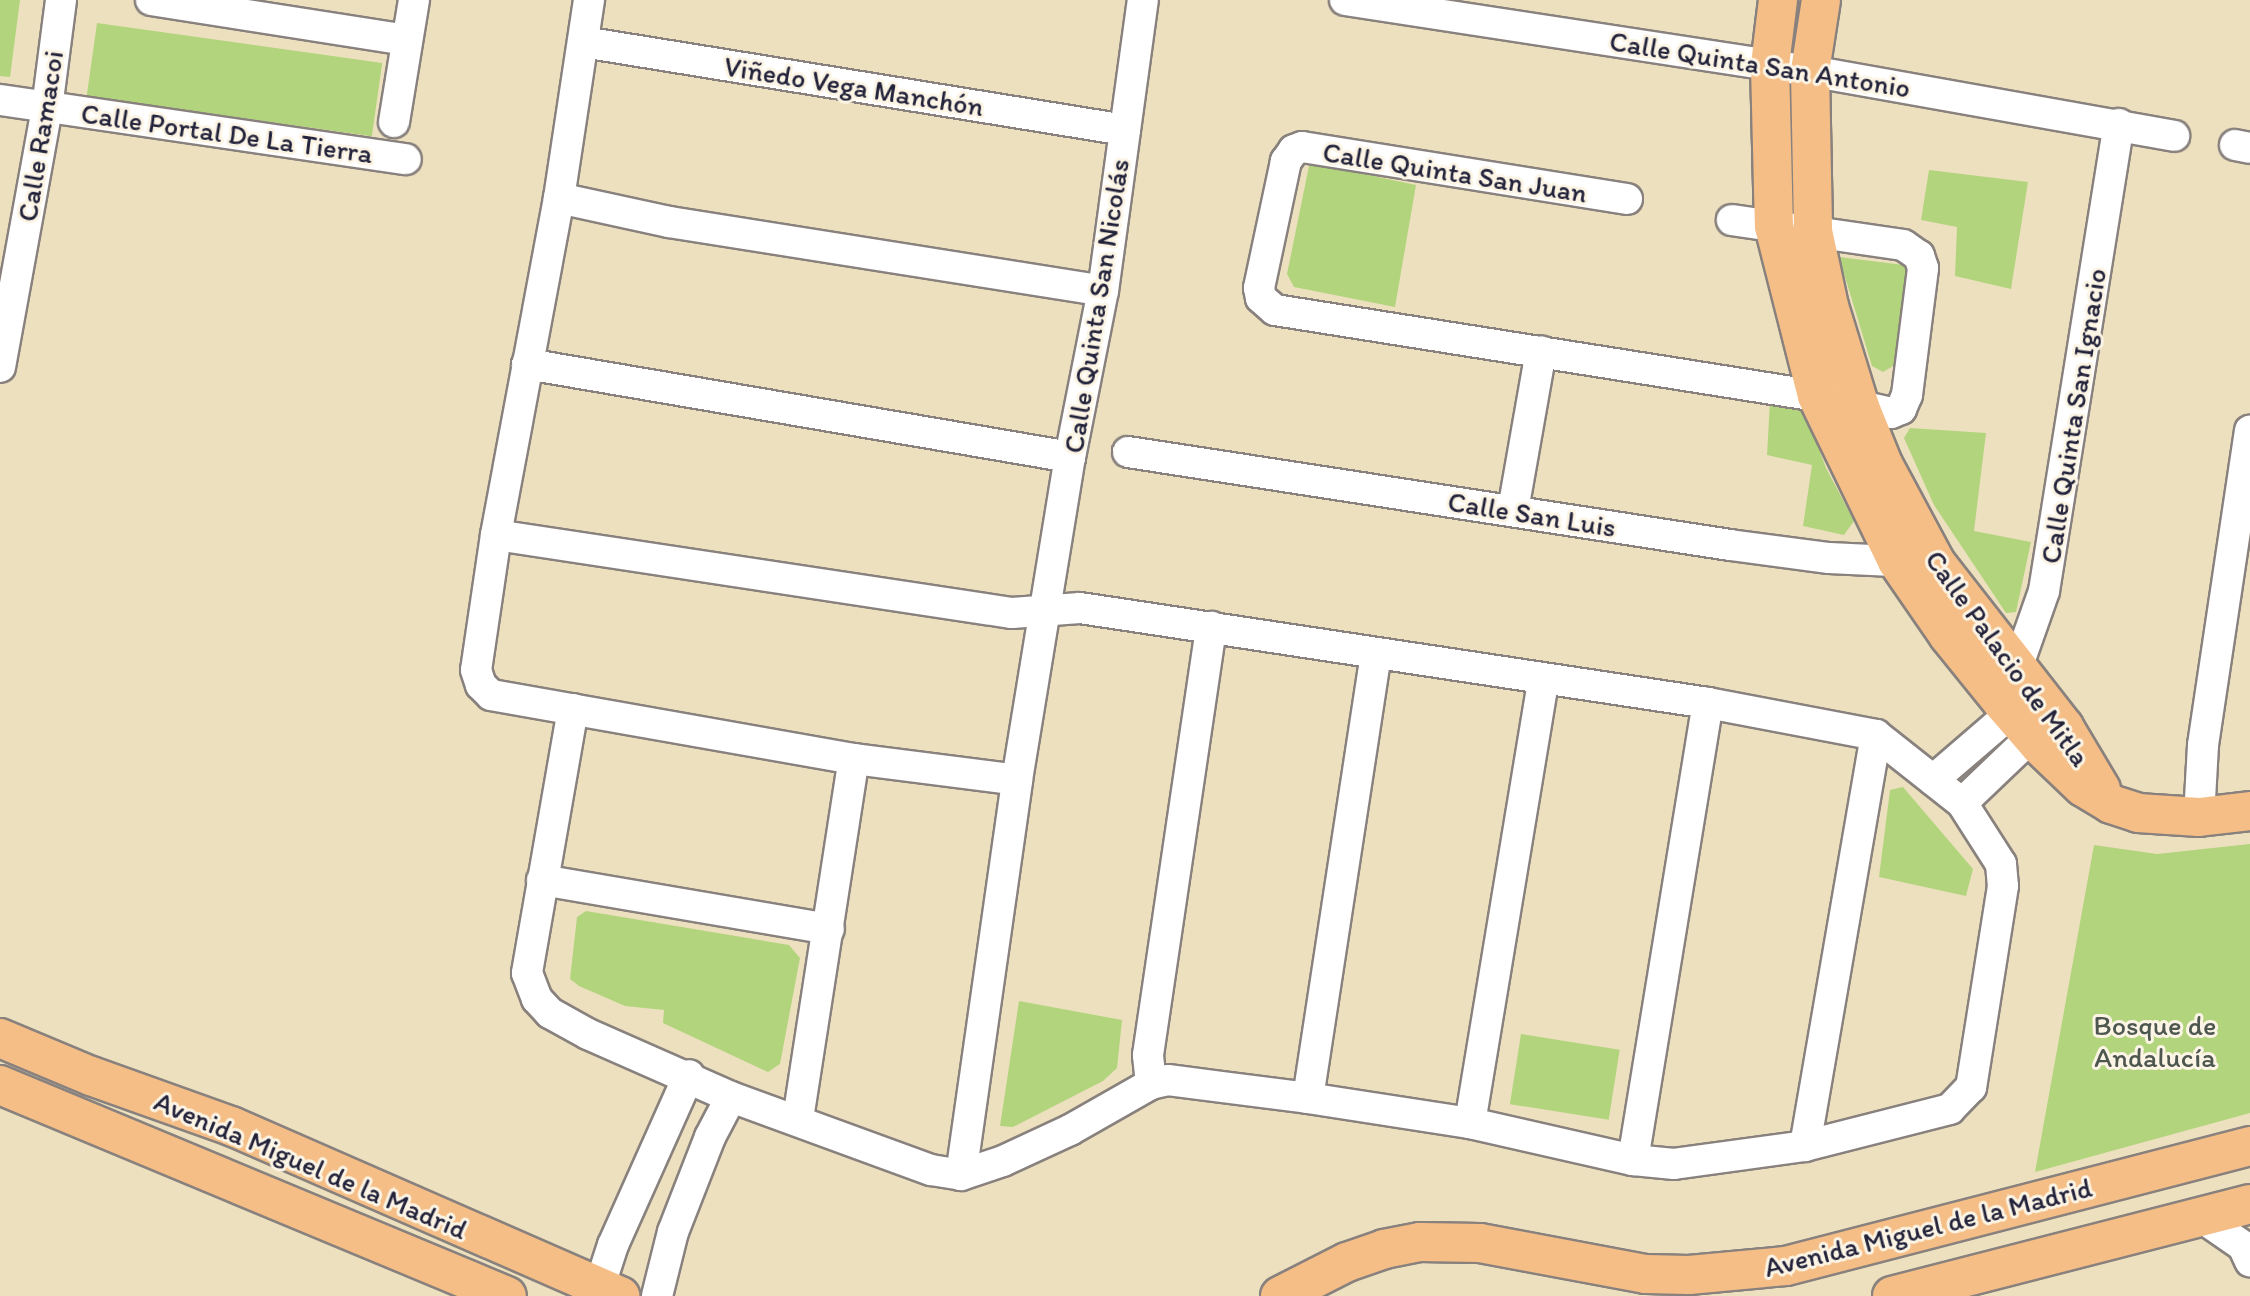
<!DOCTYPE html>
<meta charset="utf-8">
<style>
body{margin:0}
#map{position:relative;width:2250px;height:1296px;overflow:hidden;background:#ede0bf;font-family:Itim,sans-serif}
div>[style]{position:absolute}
.green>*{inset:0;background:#b2d47d;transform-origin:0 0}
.roads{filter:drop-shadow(2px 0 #88817d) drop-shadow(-2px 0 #88817d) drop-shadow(0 2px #88817d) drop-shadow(0 -2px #88817d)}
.minor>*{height:30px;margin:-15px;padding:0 15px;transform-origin:15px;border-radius:15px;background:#fff}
.major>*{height:38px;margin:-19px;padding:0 19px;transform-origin:19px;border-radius:19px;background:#f6be87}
span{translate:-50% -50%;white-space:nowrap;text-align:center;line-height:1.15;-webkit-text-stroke:6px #fcf5e5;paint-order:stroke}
.street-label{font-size:28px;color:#22223b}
.park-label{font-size:28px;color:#4d574f}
</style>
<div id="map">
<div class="green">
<i style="clip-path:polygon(0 0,20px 0,10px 77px,0 76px)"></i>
<i style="left:97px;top:23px;width:288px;height:74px;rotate:8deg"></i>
<i style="clip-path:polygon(1316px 164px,1416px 185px,1395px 307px,1294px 287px,1287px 274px,1309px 166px)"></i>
<i style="clip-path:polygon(1929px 170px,2028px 182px,2011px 289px,1955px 276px,1957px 227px,1921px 220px)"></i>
<i style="clip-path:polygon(1839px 257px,1904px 265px,1913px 281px,1895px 365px,1883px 372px,1872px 366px)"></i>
<i style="clip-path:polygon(1770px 401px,1804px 409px,1826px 468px,1854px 521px,1844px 535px,1803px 526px,1812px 465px,1767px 455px)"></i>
<i style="clip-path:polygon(1910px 428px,1986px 433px,1974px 531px,2031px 542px,2016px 612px,2006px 613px,1934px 505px,1904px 438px)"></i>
<i style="clip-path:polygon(1903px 787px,1973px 869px,1966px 896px,1879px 877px,1890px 790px)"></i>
<i style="clip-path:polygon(2250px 844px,2250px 1113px,2035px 1172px,2094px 845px,2157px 854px)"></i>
<i style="clip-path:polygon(586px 911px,789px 945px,800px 958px,780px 1064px,768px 1072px,663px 1023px,664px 1010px,625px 1006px,579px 986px,570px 979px,577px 917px)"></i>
<i style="clip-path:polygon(1019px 1001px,1122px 1020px,1117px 1068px,1103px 1081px,1013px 1127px,1000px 1126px)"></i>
<i style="left:1521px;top:1034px;width:100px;height:71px;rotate:9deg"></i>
</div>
<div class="roads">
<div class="minor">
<i style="left:151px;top:0;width:259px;rotate:8.9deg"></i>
<i style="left:589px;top:0;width:200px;rotate:98.6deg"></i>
<i style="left:559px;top:198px;width:343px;rotate:100.6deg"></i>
<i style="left:496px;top:535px;width:136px;rotate:98.4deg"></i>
<i style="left:476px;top:670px;width:16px;rotate:72deg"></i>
<i style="left:481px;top:685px;width:14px;rotate:45deg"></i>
<i style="left:491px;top:695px;width:369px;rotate:10deg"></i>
<i style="left:854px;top:759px;width:164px;rotate:7.3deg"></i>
<i style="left:1345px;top:0;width:470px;rotate:8.7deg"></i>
<i style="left:1810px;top:71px;width:370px;rotate:10.1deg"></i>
<i style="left:583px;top:42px;width:549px;rotate:9.22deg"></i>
<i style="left:0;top:100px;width:410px;rotate:8.3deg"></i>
<i style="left:394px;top:122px;width:124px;rotate:-80.7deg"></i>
<i style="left:2235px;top:145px;width:15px;rotate:11deg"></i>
<i style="left:559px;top:198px;width:113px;rotate:12.3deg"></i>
<i style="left:669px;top:222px;width:439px;rotate:9deg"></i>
<i style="left:1627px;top:199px;width:329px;rotate:-170.9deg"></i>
<i style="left:1302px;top:147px;width:9px;rotate:159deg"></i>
<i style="left:1294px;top:150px;width:14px;rotate:126deg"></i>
<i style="left:1286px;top:161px;width:130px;rotate:102deg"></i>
<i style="left:1259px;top:288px;width:10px;rotate:79deg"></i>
<i style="left:1261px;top:298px;width:18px;rotate:41deg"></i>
<i style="left:1275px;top:310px;width:549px;rotate:9.02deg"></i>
<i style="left:1817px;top:396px;width:76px;rotate:12.9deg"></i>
<i style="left:1891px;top:413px;width:11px;rotate:-22deg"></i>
<i style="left:1901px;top:409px;width:15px;rotate:-67deg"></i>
<i style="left:1907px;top:395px;width:128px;rotate:-82.8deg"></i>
<i style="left:1923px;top:268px;width:13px;rotate:-108deg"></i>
<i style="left:1919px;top:256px;width:19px;rotate:-145deg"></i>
<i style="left:1903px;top:245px;width:173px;rotate:-171.7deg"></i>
<i style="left:527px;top:364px;width:551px;rotate:9.72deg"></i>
<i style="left:0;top:367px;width:263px;rotate:-79.7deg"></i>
<i style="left:47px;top:108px;width:109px;rotate:-82.6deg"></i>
<i style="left:1128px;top:452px;width:609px;rotate:8.78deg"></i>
<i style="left:1730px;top:545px;width:100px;rotate:7.5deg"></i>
<i style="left:1829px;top:558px;width:85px;rotate:2.7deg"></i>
<i style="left:1513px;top:510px;width:161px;rotate:-80deg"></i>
<i style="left:496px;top:535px;width:522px;rotate:8.6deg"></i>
<i style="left:1012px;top:613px;width:68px;rotate:-4.2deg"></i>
<i style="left:1080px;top:608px;width:635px;rotate:8.6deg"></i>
<i style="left:1708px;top:703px;width:171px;rotate:10.8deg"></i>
<i style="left:1876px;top:735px;width:110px;rotate:38.3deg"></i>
<i style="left:1962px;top:803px;width:72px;rotate:57.4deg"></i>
<i style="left:2001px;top:864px;width:22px;rotate:85deg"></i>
<i style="left:2003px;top:886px;width:204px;rotate:99deg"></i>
<i style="left:1971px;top:1087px;width:30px;rotate:134deg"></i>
<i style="left:1950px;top:1109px;width:150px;rotate:165.7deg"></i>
<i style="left:1805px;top:1146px;width:132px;rotate:172.2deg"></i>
<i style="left:1674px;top:1164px;width:41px;rotate:-174.4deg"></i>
<i style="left:1633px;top:1160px;width:167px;rotate:-167.2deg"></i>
<i style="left:2012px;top:682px;width:96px;rotate:-70.6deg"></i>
<i style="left:2044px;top:591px;width:473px;rotate:-80.9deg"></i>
<i style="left:573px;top:709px;width:268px;rotate:99.9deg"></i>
<i style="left:527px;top:973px;width:28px;rotate:69deg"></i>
<i style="left:537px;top:999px;width:19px;rotate:47deg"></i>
<i style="left:550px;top:1013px;width:43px;rotate:28.9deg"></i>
<i style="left:588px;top:1034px;width:156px;rotate:23.8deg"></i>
<i style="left:731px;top:1097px;width:213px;rotate:20.1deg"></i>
<i style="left:931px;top:1170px;width:30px;rotate:9deg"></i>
<i style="left:961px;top:1175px;width:44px;rotate:-18.4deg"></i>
<i style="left:1003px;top:1161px;width:74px;rotate:-24.8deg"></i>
<i style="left:1070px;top:1130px;width:93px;rotate:-29.6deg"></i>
<i style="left:1151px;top:1084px;width:17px;rotate:-13deg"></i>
<i style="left:1168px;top:1080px;width:141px;rotate:7.3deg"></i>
<i style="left:1308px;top:1098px;width:449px;rotate:-81.3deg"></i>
<i style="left:1933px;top:780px;width:103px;rotate:-40.7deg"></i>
<i style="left:1962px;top:803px;width:97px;rotate:-43.7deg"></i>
<i style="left:2199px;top:817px;width:72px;rotate:-86.8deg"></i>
<i style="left:2203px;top:745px;width:318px;rotate:-81.5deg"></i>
<i style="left:542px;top:880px;width:291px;rotate:9.7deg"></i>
<i style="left:1151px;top:1084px;width:29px;rotate:-96deg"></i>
<i style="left:1148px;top:1055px;width:433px;rotate:-81.6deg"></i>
<i style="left:1308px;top:1098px;width:164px;rotate:8.8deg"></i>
<i style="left:1470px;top:1123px;width:449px;rotate:-80.6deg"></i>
<i style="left:798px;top:1119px;width:364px;rotate:-81.2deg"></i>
<i style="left:1805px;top:1146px;width:417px;rotate:-80.2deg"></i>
<i style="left:1633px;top:1160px;width:463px;rotate:-80.7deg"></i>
<i style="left:961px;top:1175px;width:399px;rotate:-81.9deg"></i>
<i style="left:1017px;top:780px;width:327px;rotate:-80.7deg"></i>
<i style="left:1070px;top:457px;width:169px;rotate:-78.8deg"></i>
<i style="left:1103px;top:291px;width:294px;rotate:-82.2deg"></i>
<i style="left:2201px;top:1217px;width:51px;rotate:34.6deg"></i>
<i style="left:2243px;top:1246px;width:17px;rotate:65deg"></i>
<i style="left:599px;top:1288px;width:45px;rotate:-72deg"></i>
<i style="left:613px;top:1245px;width:186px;rotate:-65.9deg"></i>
<i style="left:657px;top:1296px;width:66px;rotate:-76deg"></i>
<i style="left:673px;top:1232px;width:102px;rotate:-68.7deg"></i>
<i style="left:710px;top:1137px;width:45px;rotate:-62.3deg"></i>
</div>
<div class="major">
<i style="left:1778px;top:0;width:65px;rotate:97deg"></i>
<i style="left:1770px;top:65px;width:161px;rotate:88.6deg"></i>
<i style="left:1774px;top:226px;width:175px;rotate:75.8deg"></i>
<i style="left:1817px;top:396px;width:183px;rotate:64.1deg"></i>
<i style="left:1897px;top:561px;width:90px;rotate:55.4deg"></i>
<i style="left:1948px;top:635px;width:86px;rotate:51.1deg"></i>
<i style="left:2002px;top:702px;width:58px;rotate:49.2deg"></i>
<i style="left:2040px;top:746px;width:59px;rotate:43.6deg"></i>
<i style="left:2083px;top:787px;width:33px;rotate:31deg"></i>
<i style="left:2111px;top:804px;width:28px;rotate:18deg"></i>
<i style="left:2138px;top:813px;width:61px;rotate:3.8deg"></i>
<i style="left:2199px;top:817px;width:51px;rotate:-6.7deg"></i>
<i style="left:1821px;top:0;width:72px;rotate:98.8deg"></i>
<i style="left:1810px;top:71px;width:160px;rotate:88.9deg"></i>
<i style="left:1813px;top:231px;width:77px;rotate:78deg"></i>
<i style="left:1829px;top:306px;width:106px;rotate:72.9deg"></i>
<i style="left:1860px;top:407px;width:61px;rotate:68deg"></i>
<i style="left:1883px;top:464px;width:112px;rotate:61.8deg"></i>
<i style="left:1936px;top:563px;width:208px;rotate:52deg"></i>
<i style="left:2064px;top:727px;width:72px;rotate:59.2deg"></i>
<i style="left:0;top:1038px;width:99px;rotate:22.7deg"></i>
<i style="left:91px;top:1076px;width:149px;rotate:19.7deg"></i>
<i style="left:231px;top:1126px;width:425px;rotate:23.6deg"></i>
<i style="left:0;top:1085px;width:549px;rotate:22.6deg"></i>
<i style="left:1280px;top:1296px;width:75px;rotate:-26.9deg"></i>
<i style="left:1347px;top:1262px;width:39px;rotate:-19deg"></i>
<i style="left:1384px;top:1249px;width:37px;rotate:-11deg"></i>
<i style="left:1420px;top:1242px;width:60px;rotate:1deg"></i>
<i style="left:1480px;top:1243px;width:169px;rotate:10.6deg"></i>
<i style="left:1646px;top:1274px;width:43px;rotate:1.3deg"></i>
<i style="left:1689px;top:1275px;width:97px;rotate:-5.3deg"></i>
<i style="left:1786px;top:1266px;width:479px;rotate:-14.5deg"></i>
<i style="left:1892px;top:1296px;width:370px;rotate:-14.4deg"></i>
</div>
</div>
<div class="street-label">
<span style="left:1760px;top:64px;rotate:9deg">Calle Quinta San Antonio</span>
<span style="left:854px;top:86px;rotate:9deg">Viñedo Vega Manchón</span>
<span style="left:227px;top:133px;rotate:8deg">Calle Portal De La Tierra</span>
<span style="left:40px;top:136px;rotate:-81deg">Calle Ramacoi</span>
<span style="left:1455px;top:172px;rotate:9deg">Calle Quinta San Juan</span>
<span style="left:1096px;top:306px;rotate:-81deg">Calle Quinta San Nicolás</span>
<span style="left:2073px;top:416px;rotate:-81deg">Calle Quinta San Ignacio</span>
<span style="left:1532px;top:514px;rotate:9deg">Calle San Luis</span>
<span style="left:2008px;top:658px;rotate:54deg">Calle Palacio de Mitla</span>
<span style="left:311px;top:1165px;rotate:23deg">Avenida Miguel de la Madrid</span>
<span style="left:1928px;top:1227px;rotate:-14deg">Avenida Miguel de la Madrid</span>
</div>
<div class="park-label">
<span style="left:2155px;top:1041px">Bosque de<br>Andalucía</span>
</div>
</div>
